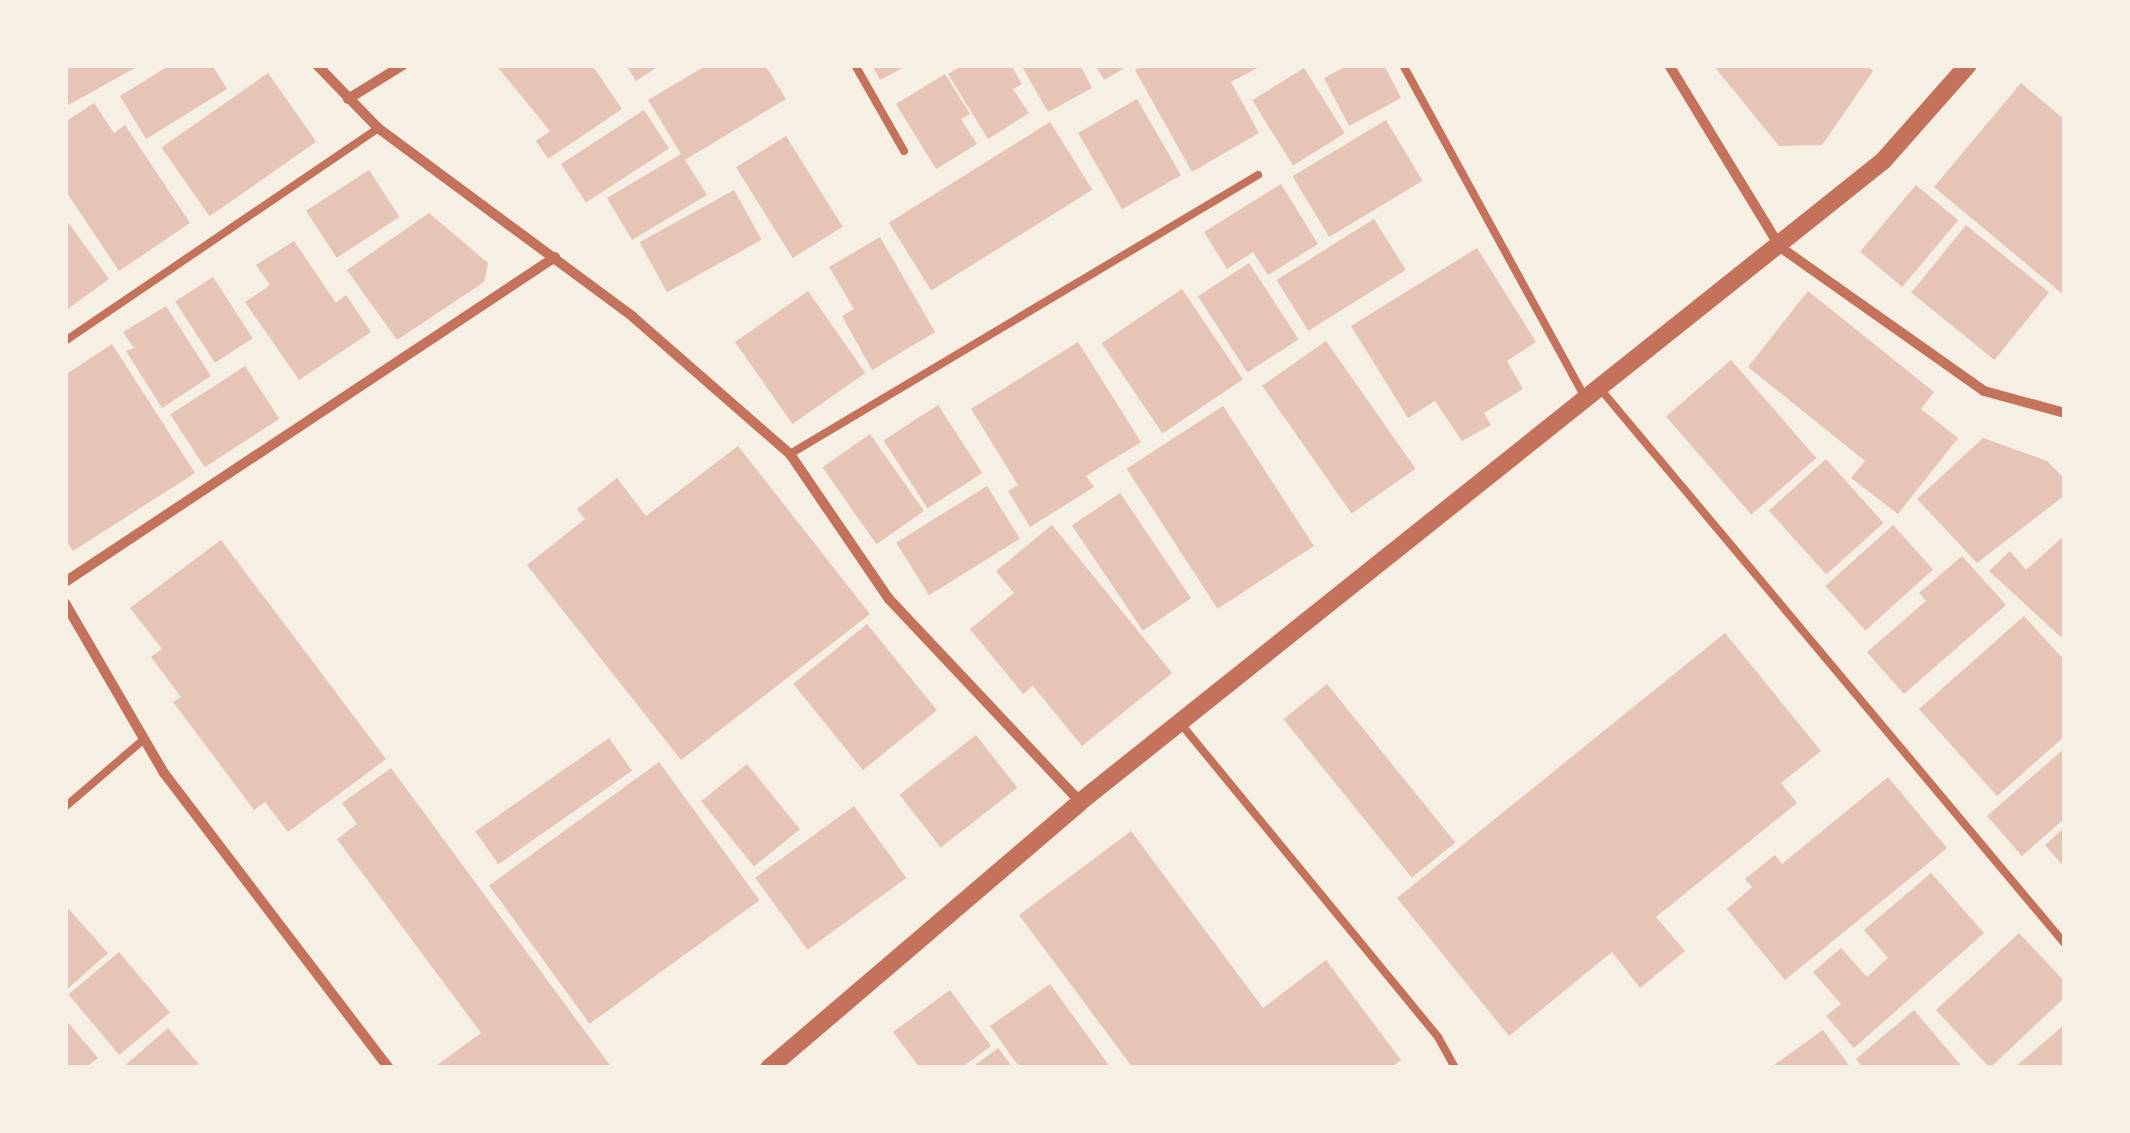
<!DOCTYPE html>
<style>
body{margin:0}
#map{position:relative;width:2130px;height:1133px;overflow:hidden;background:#f6efe4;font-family:Manrope,sans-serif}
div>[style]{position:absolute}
.building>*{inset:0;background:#e6c5b7;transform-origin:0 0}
.service>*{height:8px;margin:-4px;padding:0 4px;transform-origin:4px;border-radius:4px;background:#c5725c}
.minor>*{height:10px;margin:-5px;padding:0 5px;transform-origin:5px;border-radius:5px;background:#c5725c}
.tertiary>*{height:18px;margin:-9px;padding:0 9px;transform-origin:9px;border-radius:9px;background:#c5725c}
span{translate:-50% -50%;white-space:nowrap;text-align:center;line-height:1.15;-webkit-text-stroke:8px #f6efe4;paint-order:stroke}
.frame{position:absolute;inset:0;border:68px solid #f6efe4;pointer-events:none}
</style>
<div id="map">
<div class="building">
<i style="clip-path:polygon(65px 65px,140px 65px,65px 107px)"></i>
<i style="clip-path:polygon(170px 65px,212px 65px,227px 89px,146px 139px,120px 96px)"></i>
<i style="clip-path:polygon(496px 65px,592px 65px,622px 109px,548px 159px,536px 141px,550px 131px)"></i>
<i style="clip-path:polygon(626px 65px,660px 65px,636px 81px)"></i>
<i style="clip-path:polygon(707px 65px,765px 65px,786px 99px,685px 160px,707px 195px,632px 240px,607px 198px,681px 154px,648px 100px)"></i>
<i style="clip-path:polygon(872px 65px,908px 65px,880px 80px)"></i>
<i style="clip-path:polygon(963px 65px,1011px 65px,1022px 84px,1013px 89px,1029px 113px,988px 139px,948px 74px)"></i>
<i style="clip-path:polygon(1021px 65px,1080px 65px,1092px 88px,1048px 112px)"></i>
<i style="clip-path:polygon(1095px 65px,1130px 65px,1104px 80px)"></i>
<i style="clip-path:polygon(1143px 65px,1263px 65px,1231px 82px,1259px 133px,1192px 172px,1135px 70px)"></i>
<i style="clip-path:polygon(1348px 65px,1384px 65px,1401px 98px,1349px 126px,1324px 78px)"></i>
<i style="clip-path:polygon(1713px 65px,1866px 65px,1873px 71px,1822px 145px,1779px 146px)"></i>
<i style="left:1304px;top:68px;width:77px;height:61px;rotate:58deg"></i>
<i style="left:268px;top:73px;width:84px;height:130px;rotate:55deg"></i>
<i style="clip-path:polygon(945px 74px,970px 114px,961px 119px,977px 144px,936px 169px,896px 104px)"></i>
<i style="clip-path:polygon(2021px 83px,2065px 120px,2065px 296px,1934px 187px)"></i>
<i style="left:1137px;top:99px;width:88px;height:68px;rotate:60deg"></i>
<i style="clip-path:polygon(94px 103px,114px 133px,125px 125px,190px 223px,119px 271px,65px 190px,65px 122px)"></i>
<i style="left:644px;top:110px;width:46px;height:99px;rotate:57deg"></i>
<i style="left:1386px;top:120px;width:71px;height:109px;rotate:59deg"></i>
<i style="left:1050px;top:122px;width:80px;height:190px;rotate:58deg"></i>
<i style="left:786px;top:136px;width:107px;height:59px;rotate:58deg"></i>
<i style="left:369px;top:170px;width:56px;height:75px;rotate:57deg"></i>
<i style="clip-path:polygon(1281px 184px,1318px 244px,1268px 275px,1253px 252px,1227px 269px,1204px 232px)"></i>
<i style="left:1916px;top:185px;width:55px;height:87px;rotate:40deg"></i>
<i style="left:734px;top:190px;width:57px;height:108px;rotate:61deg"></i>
<i style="clip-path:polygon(429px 213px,488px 263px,484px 282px,397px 340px,347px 270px)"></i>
<i style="clip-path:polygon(65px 218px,109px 279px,65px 311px)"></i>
<i style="left:1374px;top:219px;width:60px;height:115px;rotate:58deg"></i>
<i style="left:1966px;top:225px;width:107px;height:87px;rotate:39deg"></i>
<i style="clip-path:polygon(880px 237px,935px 332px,872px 370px,842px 316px,854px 309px,829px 267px)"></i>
<i style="clip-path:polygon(294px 241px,336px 303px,346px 295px,371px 332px,299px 380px,245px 302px,270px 285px,256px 265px)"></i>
<i style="clip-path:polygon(1477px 248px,1536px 342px,1507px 361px,1523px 389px,1484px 413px,1491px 425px,1462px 441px,1435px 401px,1408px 418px,1351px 326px)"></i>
<i style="left:1249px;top:263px;width:91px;height:61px;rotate:57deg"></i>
<i style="left:213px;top:277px;width:73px;height:45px;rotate:57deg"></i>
<i style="left:1182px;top:289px;width:109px;height:97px;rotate:56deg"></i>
<i style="left:808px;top:291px;width:100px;height:89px;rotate:55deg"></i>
<i style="clip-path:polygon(1808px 291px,1934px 392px,1921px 409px,1958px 438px,1898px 514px,1851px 478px,1865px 461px,1748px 367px)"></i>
<i style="clip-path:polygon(166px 306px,211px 376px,162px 408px,126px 351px,134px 348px,123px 332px)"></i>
<i style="left:1326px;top:341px;width:156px;height:78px;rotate:55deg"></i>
<i style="clip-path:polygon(1078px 342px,1141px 442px,1086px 476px,1094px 487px,1030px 527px,1008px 491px,1018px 485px,971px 409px)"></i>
<i style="clip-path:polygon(112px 344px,195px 473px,73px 551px,65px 539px,65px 375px)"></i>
<i style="left:1731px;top:360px;width:130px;height:86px;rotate:49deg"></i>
<i style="left:245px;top:366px;width:63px;height:89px;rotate:57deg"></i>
<i style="left:938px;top:405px;width:81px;height:65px;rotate:57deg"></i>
<i style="left:1223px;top:406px;width:167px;height:115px;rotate:57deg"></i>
<i style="left:870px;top:434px;width:94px;height:58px;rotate:55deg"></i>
<i style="clip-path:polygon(1983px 438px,2047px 461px,2065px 479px,2065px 495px,1977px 563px,1917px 499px)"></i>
<i style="clip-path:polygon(738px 446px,870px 614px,681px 760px,527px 565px,585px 519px,577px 509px,617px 478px,646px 516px)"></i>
<i style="left:1826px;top:459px;width:86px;height:77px;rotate:48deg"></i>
<i style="left:987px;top:486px;width:62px;height:107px;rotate:58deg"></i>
<i style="left:1120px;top:493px;width:127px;height:58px;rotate:56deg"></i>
<i style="clip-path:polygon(1052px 525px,1172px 673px,1082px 746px,1033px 686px,1023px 694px,970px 629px,1014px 593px,996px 571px)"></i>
<i style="left:1893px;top:525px;width:60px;height:91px;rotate:48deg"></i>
<i style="clip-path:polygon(2065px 535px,2065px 634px,2061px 637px,1989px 571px,2010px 551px,2026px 570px)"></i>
<i style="clip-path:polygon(221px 540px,386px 759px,288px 832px,265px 802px,254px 810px,173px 702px,181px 697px,151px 657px,162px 649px,130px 608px)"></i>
<i style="clip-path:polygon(1962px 556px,2006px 605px,1904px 694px,1867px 652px,1926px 601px,1919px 593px)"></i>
<i style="clip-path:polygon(2024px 616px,2065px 661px,2065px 736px,1997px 796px,1919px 709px)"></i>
<i style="left:867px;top:624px;width:111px;height:95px;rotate:51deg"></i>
<i style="clip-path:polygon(1725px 633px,1821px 751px,1781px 783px,1797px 803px,1656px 917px,1685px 951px,1640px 988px,1612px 952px,1509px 1036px,1397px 898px)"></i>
<i style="left:1327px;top:684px;width:204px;height:56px;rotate:51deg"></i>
<i style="left:976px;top:735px;width:67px;height:97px;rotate:52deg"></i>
<i style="left:609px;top:738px;width:40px;height:163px;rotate:55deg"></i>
<i style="clip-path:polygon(2065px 748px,2065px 818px,2022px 856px,1987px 816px)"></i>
<i style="left:659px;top:762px;width:171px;height:210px;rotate:54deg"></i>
<i style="left:747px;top:764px;width:84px;height:59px;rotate:51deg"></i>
<i style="clip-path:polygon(391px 768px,612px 1068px,433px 1068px,481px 1033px,337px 839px,357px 824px,342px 803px)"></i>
<i style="clip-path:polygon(1888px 777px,1947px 848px,1785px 980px,1727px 909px,1752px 887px,1745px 879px,1775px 855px,1782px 864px)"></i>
<i style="left:854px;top:806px;width:89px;height:122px;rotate:54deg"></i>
<i style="clip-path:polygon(2065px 827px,2065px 868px,2045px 845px)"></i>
<i style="clip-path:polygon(1131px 831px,1263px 1008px,1326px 960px,1401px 1060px,1390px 1068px,1133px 1068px,1019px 915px)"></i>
<i style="clip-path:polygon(1931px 873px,1984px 933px,1854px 1048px,1826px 1016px,1841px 1004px,1813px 972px,1841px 948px,1867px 977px,1888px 958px,1864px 930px)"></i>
<i style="clip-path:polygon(65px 905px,108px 953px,65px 991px)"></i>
<i style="clip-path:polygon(2019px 933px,2065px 982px,2065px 997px,1990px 1068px,1936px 1010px)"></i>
<i style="left:119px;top:952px;width:79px;height:66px;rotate:50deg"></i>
<i style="clip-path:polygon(1050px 984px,1111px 1068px,1020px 1068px,990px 1026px)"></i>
<i style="clip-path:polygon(950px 990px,991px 1046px,961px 1068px,920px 1068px,893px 1032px)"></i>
<i style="clip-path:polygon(1914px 1010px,1963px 1068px,1863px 1068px,1856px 1059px)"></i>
<i style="clip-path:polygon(65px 1019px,98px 1058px,85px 1068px,65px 1068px)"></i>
<i style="clip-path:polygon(2065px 1024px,2065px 1068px,2014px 1068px)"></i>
<i style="clip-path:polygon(168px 1028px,202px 1068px,122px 1068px)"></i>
<i style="clip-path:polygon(1823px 1030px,1851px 1068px,1770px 1068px)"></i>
<i style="clip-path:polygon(998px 1048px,1013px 1068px,971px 1068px)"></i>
</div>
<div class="service">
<i style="left:855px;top:65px;width:99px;rotate:60.3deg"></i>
<i style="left:1403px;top:65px;width:379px;rotate:61.3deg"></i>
<i style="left:65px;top:341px;width:379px;rotate:-34.2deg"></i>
<i style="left:1602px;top:391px;width:721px;rotate:50.06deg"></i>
<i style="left:790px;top:454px;width:545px;rotate:-30.8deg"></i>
<i style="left:1181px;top:724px;width:405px;rotate:50.6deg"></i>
<i style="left:1438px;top:1037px;width:35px;rotate:61deg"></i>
<i style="left:65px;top:807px;width:104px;rotate:-40.7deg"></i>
</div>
<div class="minor">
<i style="left:317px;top:65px;width:88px;rotate:45.9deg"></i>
<i style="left:378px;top:128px;width:317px;rotate:36.5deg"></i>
<i style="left:633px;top:317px;width:208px;rotate:41.1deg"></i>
<i style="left:790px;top:454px;width:176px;rotate:55.7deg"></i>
<i style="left:889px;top:599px;width:279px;rotate:46.7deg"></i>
<i style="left:1669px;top:65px;width:213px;rotate:58.6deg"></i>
<i style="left:1780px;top:247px;width:250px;rotate:35.2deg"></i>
<i style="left:1984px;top:391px;width:84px;rotate:15.2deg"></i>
<i style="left:348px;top:99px;width:65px;rotate:-31.7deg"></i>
<i style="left:65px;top:582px;width:588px;rotate:-33.55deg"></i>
<i style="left:65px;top:603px;width:197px;rotate:59.8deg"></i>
<i style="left:164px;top:773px;width:371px;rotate:52.7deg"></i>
</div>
<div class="tertiary">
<i style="left:769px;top:1068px;width:409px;rotate:-40.5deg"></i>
<i style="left:1080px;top:802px;width:1027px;rotate:-38.6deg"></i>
<i style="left:1883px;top:161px;width:128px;rotate:-48.5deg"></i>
</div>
<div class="frame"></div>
</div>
